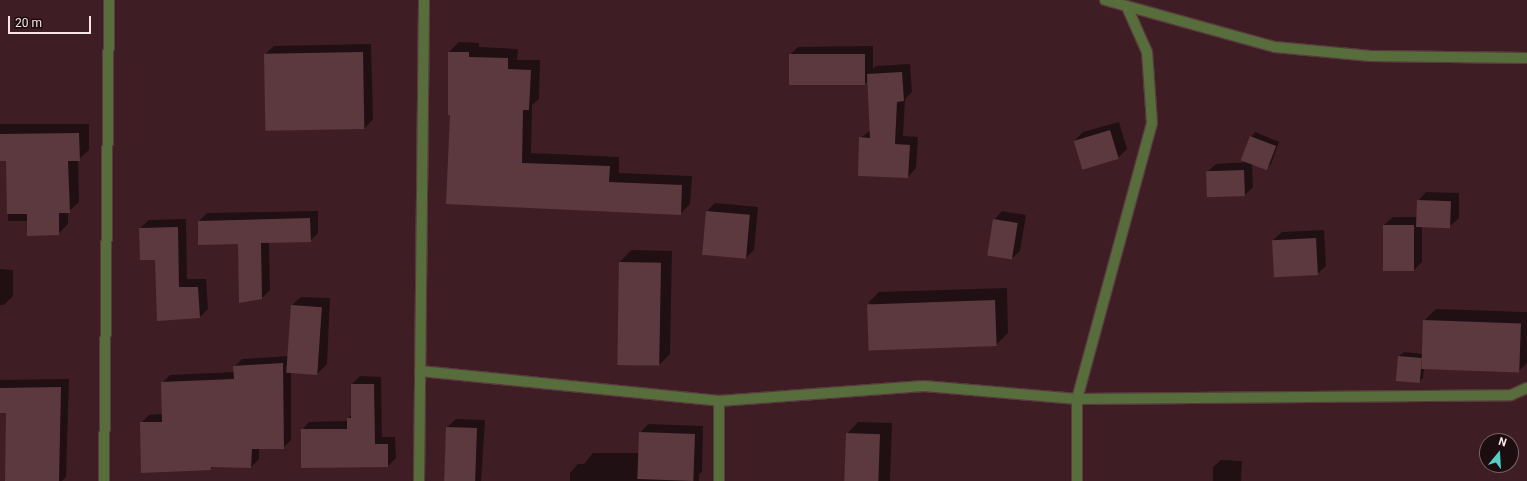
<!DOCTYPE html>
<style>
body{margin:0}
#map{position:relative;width:1527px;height:481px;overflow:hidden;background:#3e1e24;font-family:Roboto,sans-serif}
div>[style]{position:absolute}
.shadow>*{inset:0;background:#0007}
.building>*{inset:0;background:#5c393f;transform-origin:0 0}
.roads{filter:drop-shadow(1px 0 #593a3f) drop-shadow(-1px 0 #593a3f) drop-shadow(0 1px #593a3f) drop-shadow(0 -1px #593a3f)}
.minor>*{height:10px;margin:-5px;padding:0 5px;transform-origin:5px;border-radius:5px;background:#576d3c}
span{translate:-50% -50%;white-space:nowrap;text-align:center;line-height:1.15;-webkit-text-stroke:3px #1c0d10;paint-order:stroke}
.north{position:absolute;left:1479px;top:433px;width:40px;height:40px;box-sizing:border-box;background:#1c0d10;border:1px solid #766366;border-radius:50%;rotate:18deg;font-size:11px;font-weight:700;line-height:16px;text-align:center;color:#fce5e8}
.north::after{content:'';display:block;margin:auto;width:14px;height:18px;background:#55cec5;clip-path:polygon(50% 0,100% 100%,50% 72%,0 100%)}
.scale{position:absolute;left:8px;top:16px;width:83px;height:18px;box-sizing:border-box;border:2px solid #fce5e8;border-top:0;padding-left:5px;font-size:12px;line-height:14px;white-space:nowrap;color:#fce5e8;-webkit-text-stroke:3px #1c0d10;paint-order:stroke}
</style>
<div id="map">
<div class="shadow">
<i style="clip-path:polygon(459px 42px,479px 43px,479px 47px,518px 49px,517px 60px,540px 60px,539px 99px,532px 105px,531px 153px,619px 157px,619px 173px,692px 176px,690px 204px,680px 214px,447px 203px,451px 114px,449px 52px)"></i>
<i style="clip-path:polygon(371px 44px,373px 119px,365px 128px,266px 130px,265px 54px,274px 46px)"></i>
<i style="clip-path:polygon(873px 46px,873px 69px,876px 66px,910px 64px,912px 92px,905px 99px,903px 136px,918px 137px,916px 168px,908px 177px,860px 138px,871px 130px,868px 81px,865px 84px,790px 55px,798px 47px)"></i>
<i style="clip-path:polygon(1119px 122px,1127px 149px,1118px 158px,1074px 141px,1083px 132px)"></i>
<i style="clip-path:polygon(0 124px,89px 124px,89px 150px,78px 160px,79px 202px,68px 212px,68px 224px,58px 234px,28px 221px,8px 221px,7px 160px,0 160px)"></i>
<i style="clip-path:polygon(1255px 132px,1279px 142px,1271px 164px,1267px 168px,1252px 163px,1253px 187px,1245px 195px,1207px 172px,1216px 164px,1251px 162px,1251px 137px)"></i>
<i style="clip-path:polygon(1426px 192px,1459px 193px,1459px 218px,1450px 226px,1422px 226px,1422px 262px,1414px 270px,1384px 225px,1393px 217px,1417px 217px,1418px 201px)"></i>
<i style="clip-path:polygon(715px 203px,758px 207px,754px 250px,746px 258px,707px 211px)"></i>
<i style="clip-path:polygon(318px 211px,318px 233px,310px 241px,269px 242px,270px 290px,262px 298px,239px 243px,199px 221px,207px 213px)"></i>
<i style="clip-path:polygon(1002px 211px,1026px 215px,1020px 251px,1011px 259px,994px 220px)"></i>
<i style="clip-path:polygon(186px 219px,187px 279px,206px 279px,208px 309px,200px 317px,158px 320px,156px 259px,140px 228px,149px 220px)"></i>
<i style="clip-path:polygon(1324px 230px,1326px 266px,1317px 274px,1273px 240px,1282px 232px)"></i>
<i style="clip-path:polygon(631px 250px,672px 251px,670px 354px,658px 366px,617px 364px,620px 262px)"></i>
<i style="clip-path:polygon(0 269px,13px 270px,13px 296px,4px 305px,0 305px)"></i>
<i style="clip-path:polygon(1007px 288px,1008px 333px,996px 345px,868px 303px,879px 292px)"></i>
<i style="clip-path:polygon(301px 297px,330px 298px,327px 364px,318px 373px,291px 372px,291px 440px,283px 448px,259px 448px,259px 459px,251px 467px,214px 466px,211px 469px,141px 423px,149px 415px,163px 414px,162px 383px,170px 375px,234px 372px,234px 367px,242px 359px,290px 356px,292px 305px)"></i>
<i style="clip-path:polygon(1436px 309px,1527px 312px,1527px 363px,1519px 371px,1424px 368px,1423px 378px,1419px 382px,1399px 356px,1404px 352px,1423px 354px,1424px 321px)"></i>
<i style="clip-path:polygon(360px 376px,381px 377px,382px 437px,395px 437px,396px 458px,388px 466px,302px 430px,309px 422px,348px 421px,348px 418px,352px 414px,352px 384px)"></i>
<i style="clip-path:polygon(69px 379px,66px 477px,62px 481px,6px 481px,7px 412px,0 412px,0 380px)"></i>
<i style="clip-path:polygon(456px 419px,485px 420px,481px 481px,444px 481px,447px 427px)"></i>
<i style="clip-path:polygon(858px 422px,892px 423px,890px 481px,846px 481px,847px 434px)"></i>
<i style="clip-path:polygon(648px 424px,703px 426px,702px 472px,699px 474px,699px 481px,570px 481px,570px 473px,578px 464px,584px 464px,593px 453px,639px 453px,640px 433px)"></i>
<i style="clip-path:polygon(1221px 460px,1242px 461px,1241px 481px,1213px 481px,1213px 467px)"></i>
</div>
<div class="building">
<i style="left:363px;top:52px;width:77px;height:99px;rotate:89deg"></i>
<i style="clip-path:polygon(448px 52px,469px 52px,469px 57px,508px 58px,508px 69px,531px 70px,529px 110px,523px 110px,522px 163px,610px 166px,609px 182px,682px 185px,681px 215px,446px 204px,450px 115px,448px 115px)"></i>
<i style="left:865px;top:54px;width:31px;height:76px;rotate:90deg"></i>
<i style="clip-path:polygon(902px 72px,904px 101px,897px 102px,895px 144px,910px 145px,908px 178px,858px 176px,859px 137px,870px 138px,867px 74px)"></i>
<i style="left:1110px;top:130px;width:30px;height:38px;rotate:73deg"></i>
<i style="clip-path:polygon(79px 133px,80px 161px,68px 161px,70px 213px,59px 213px,59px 235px,27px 236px,27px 214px,7px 214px,6px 161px,0 161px,0 134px)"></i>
<i style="left:1250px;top:136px;width:28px;height:26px;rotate:21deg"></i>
<i style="left:1244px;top:170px;width:26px;height:38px;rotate:88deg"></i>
<i style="left:1417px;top:200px;width:34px;height:27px;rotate:2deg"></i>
<i style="left:706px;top:211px;width:44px;height:44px;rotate:5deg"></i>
<i style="clip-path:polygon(310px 218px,311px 242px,261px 243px,262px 299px,239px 303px,238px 244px,198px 245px,198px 221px)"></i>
<i style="left:993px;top:219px;width:25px;height:37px;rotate:9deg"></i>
<i style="left:1383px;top:225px;width:31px;height:46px"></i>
<i style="clip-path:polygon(178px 227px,179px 287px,198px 287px,200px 318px,157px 321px,155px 260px,140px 260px,139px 228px)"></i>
<i style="left:1316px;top:238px;width:37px;height:44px;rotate:87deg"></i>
<i style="left:619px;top:262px;width:42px;height:103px;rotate:1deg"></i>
<i style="left:995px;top:300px;width:46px;height:128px;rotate:88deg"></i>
<i style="left:291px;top:305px;width:31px;height:68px;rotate:4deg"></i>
<i style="left:1423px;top:320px;width:98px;height:49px;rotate:2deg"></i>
<i style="left:1398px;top:356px;width:24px;height:25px;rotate:5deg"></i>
<i style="clip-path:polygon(283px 363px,284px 449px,252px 449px,251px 468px,211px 467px,211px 470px,141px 473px,140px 422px,162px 422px,161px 382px,234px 379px,233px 366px)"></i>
<i style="clip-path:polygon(351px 384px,374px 384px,375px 444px,388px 444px,388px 467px,301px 468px,301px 429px,347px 429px,347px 418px,351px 418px)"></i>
<i style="clip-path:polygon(61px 387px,59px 481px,5px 481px,6px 413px,0 413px,0 388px)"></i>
<i style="left:446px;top:427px;width:31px;height:54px;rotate:2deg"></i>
<i style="left:639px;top:432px;width:56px;height:47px;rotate:2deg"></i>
<i style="left:846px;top:433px;width:34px;height:48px;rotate:2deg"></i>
</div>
<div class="roads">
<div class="minor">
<i style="left:1105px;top:0;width:176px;rotate:15.5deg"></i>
<i style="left:1275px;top:47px;width:96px;rotate:5.4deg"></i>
<i style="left:1371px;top:56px;width:156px;rotate:0.7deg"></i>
<i style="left:420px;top:371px;width:301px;rotate:5.7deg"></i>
<i style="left:719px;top:401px;width:205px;rotate:-4.2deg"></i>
<i style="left:923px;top:386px;width:155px;rotate:4.8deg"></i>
<i style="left:1077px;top:399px;width:434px;rotate:-0.5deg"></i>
<i style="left:1511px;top:395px;width:17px;rotate:-24deg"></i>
<i style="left:104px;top:481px;width:481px;rotate:-89.4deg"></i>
<i style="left:419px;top:481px;width:481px;rotate:-89.4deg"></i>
<i style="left:719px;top:481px;width:80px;rotate:-90deg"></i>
<i style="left:1077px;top:481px;width:82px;rotate:-90deg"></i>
<i style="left:1077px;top:399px;width:286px;rotate:-74.8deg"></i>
<i style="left:1152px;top:123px;width:71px;rotate:-94deg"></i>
<i style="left:1147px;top:52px;width:49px;rotate:-114deg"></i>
</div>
</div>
<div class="north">N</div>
<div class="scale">20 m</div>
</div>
